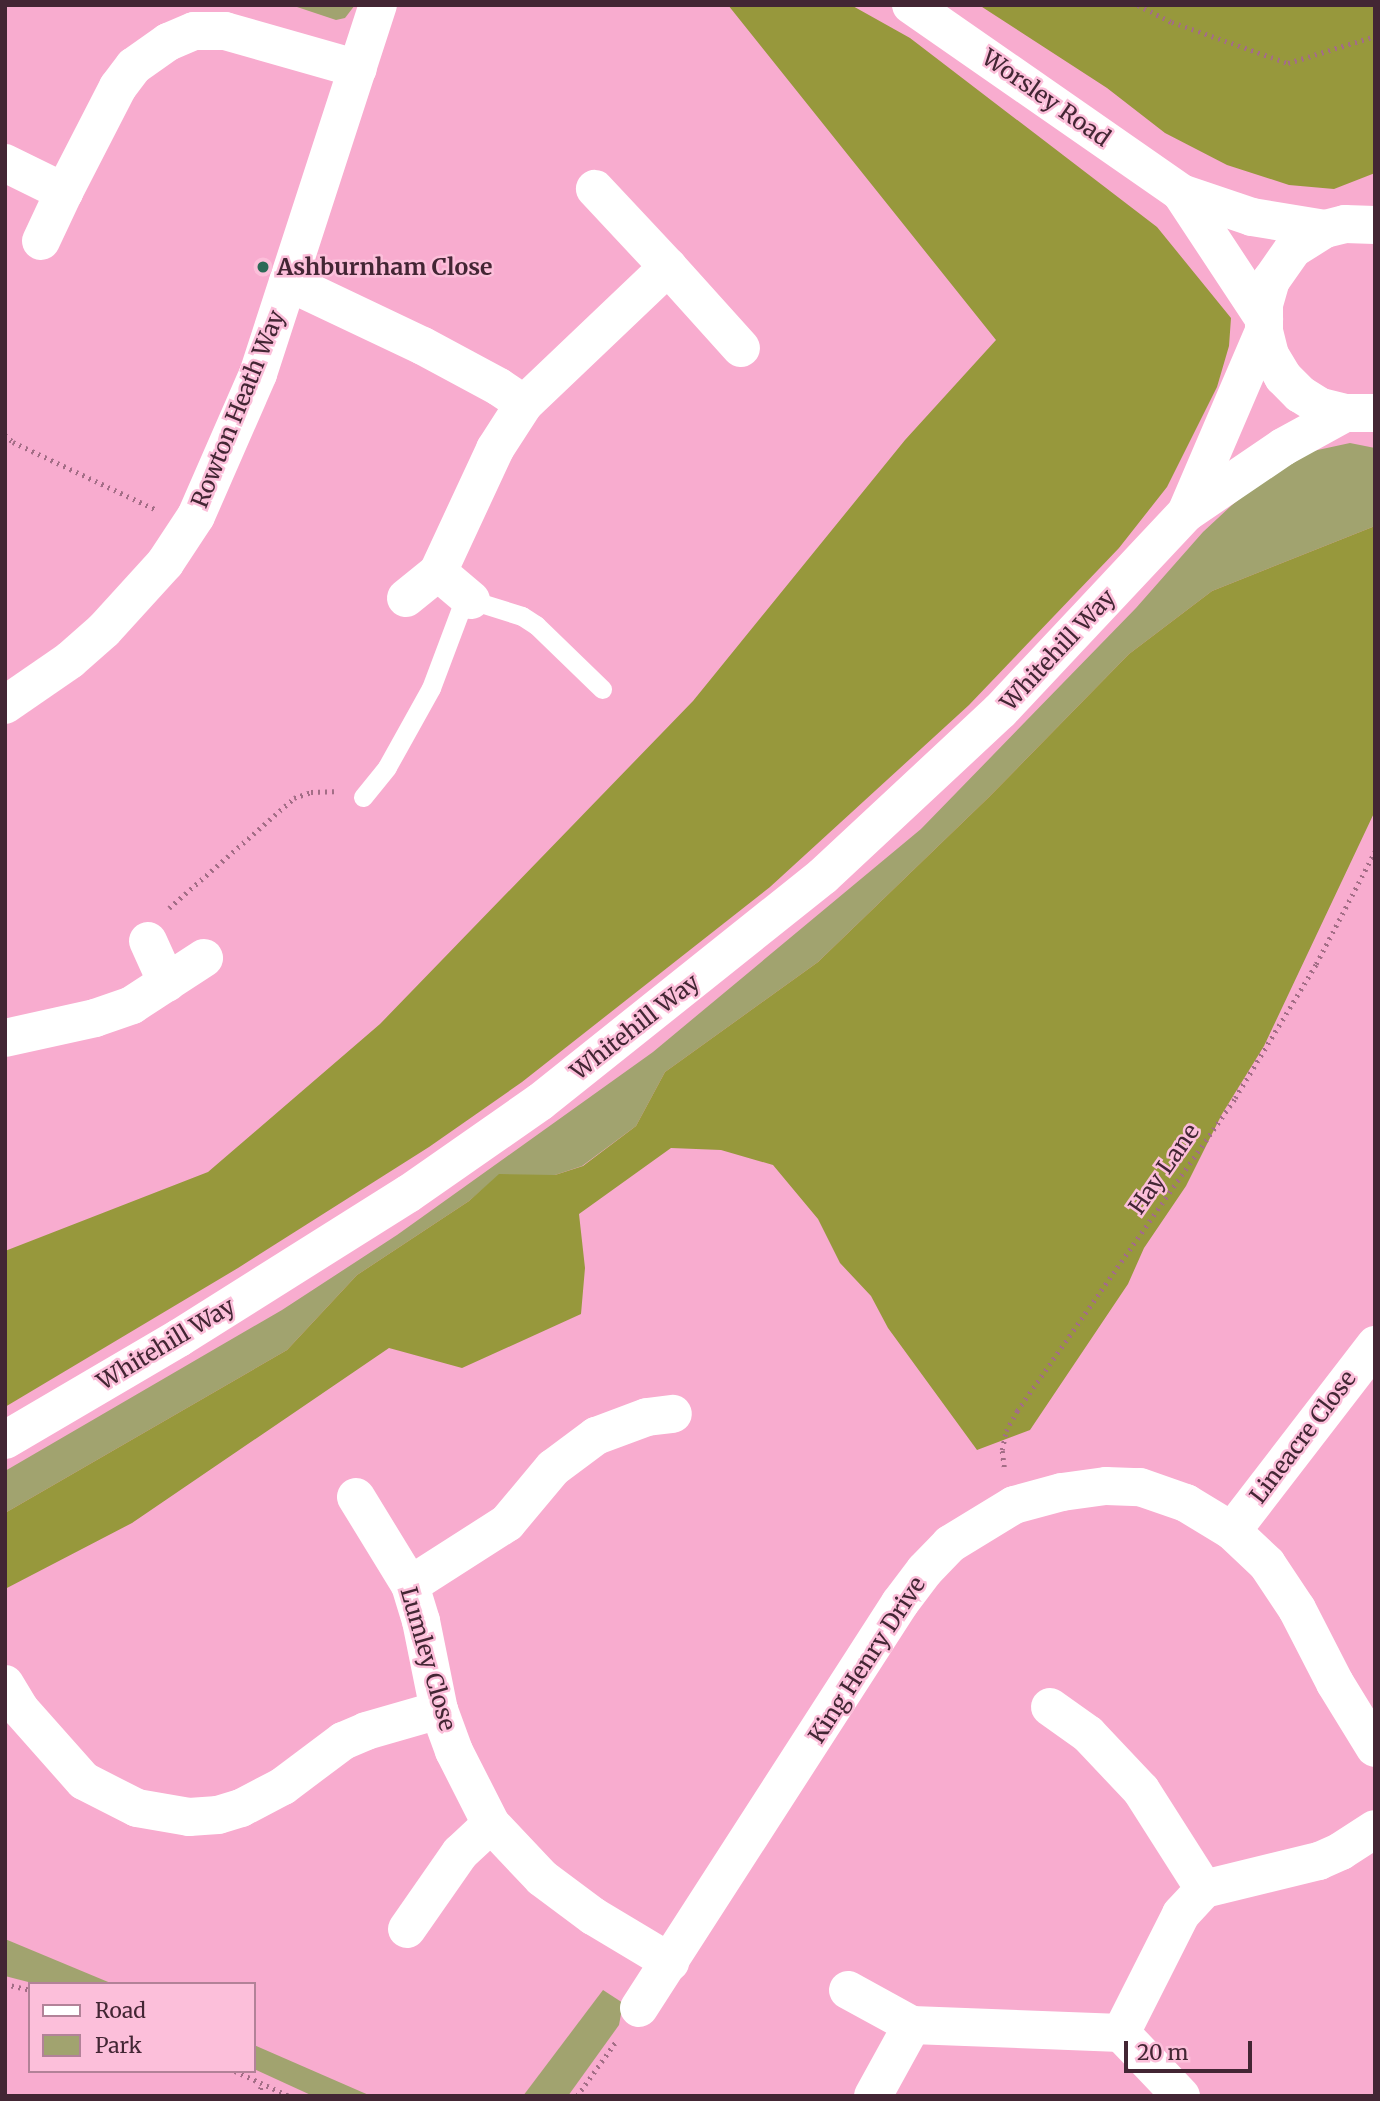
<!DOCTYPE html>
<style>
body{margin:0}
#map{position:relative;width:1380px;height:2101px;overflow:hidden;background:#f8accf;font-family:Merriweather,serif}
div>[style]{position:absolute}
.green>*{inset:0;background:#a1a36f}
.forest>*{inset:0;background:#97983c}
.path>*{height:4.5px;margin-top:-2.25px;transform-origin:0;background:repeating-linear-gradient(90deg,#a36d86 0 2px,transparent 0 7px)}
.lane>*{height:19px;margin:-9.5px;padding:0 9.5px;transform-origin:9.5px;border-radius:9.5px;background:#fff}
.street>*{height:38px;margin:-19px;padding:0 19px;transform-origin:19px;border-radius:19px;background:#fff}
.secondary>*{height:38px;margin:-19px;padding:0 19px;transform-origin:19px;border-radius:19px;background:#fff}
.dots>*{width:19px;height:19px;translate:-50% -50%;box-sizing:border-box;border:4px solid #fcbfda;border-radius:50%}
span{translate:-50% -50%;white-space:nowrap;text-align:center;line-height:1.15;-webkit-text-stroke:5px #fcbfda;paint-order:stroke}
.street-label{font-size:23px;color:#432634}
.poi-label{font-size:23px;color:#432634;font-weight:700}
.left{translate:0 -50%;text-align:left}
.frame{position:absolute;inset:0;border:7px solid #432634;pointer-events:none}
.legend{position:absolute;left:28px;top:1982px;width:228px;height:91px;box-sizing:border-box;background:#fcbfda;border:2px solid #b28298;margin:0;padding:9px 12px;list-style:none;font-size:21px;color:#432634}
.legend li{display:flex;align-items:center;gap:14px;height:35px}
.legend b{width:35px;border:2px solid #b28298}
.scale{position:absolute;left:1124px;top:2041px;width:128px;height:32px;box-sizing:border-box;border:4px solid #432634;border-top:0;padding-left:9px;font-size:21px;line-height:24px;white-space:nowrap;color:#432634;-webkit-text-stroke:5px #fcbfda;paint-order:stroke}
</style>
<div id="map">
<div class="green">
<i style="clip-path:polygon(291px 5px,355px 5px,345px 18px,336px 20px)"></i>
<i style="clip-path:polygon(1350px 443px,1375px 448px,1375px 526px,1212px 591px,1129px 654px,989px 797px,818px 962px,665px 1072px,636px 1126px,582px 1166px,555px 1175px,499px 1175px,469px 1201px,357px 1275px,287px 1350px,5px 1513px,5px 1471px,282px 1310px,397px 1235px,653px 1052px,921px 829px,1136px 608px,1203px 532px,1232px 505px,1259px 483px,1313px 451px)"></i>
<i style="clip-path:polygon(5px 1939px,113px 1984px,36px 1984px,5px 1976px)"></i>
<i style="clip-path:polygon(603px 1990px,623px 2003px,619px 2025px,568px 2096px,523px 2096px)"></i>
<i style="clip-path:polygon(254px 2045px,371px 2096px,313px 2096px,254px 2069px)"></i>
</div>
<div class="forest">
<i style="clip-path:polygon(728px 5px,851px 5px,910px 38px,1157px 227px,1231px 318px,1229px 346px,1217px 387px,1167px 487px,1119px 548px,969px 705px,770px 887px,522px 1082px,429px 1147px,238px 1268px,5px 1407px,5px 1251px,208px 1172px,380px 1024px,693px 701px,905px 440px,996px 340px)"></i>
<i style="clip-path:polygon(979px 5px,1375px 5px,1375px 173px,1334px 189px,1289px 185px,1227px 165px,1165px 133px,1107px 88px)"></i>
<i style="clip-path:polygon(1375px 526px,1375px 811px,1264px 1046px,1222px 1114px,1186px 1186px,1144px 1248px,1128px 1284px,1030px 1430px,977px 1450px,888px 1328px,871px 1296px,840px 1263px,818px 1219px,773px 1165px,721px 1150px,671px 1148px,579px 1214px,585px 1268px,581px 1314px,462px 1368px,389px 1348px,132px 1523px,5px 1589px,5px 1513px,287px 1350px,357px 1275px,469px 1201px,499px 1174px,555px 1175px,583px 1166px,636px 1126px,665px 1072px,818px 962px,989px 797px,1129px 654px,1212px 591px)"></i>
</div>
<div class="path">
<i style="left:1138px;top:5px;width:38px;rotate:27deg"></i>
<i style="left:1172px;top:22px;width:123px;rotate:19.5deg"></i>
<i style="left:1288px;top:63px;width:91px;rotate:-17.2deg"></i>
<i style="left:5px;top:435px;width:11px;rotate:41deg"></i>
<i style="left:13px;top:442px;width:157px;rotate:25.3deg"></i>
<i style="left:169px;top:908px;width:167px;rotate:-41.3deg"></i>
<i style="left:294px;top:798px;width:18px;rotate:-19deg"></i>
<i style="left:311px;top:792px;width:23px;rotate:-2deg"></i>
<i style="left:1004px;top:1467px;width:17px;rotate:-97deg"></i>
<i style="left:1002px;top:1450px;width:19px;rotate:-78deg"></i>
<i style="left:1006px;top:1431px;width:23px;rotate:-61deg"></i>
<i style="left:1017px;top:1411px;width:381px;rotate:-55.1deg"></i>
<i style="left:1235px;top:1098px;width:157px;rotate:-58.8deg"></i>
<i style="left:1316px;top:964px;width:127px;rotate:-62.4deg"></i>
<i style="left:5px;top:1984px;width:26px;rotate:13deg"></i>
<i style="left:235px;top:2071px;width:60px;rotate:24.8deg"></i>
<i style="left:258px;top:2096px;width:13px;rotate:-72deg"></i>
<i style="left:577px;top:2096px;width:69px;rotate:-54.5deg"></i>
</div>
<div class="lane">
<i style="left:471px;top:600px;width:53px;rotate:17.4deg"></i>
<i style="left:522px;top:616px;width:17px;rotate:33deg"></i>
<i style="left:536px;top:625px;width:92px;rotate:44.1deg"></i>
<i style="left:363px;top:797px;width:38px;rotate:-51deg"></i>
<i style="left:387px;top:767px;width:90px;rotate:-60.9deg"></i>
<i style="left:431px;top:688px;width:99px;rotate:-69.4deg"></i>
</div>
<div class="street">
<i style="left:911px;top:5px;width:329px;rotate:34.8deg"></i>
<i style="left:1181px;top:193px;width:75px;rotate:18.7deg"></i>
<i style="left:1252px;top:217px;width:74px;rotate:9.3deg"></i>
<i style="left:5px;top:163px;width:66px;rotate:26.2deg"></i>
<i style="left:64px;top:192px;width:118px;rotate:-62.8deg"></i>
<i style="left:118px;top:87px;width:26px;rotate:-53deg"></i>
<i style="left:134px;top:66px;width:42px;rotate:-35.2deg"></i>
<i style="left:168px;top:42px;width:28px;rotate:-23deg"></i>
<i style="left:194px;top:31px;width:31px"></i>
<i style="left:225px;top:31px;width:138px;rotate:15.9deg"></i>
<i style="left:1181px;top:193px;width:151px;rotate:56.6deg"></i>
<i style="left:41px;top:241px;width:54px;rotate:-64.9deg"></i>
<i style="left:668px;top:267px;width:109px;rotate:48deg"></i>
<i style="left:288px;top:282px;width:149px;rotate:25.4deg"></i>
<i style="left:423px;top:346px;width:86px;rotate:28.3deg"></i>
<i style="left:499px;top:387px;width:30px;rotate:34deg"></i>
<i style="left:524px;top:404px;width:199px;rotate:-43.6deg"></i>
<i style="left:668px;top:267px;width:107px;rotate:-133.1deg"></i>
<i style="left:406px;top:598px;width:41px;rotate:-39.1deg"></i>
<i style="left:471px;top:600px;width:43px;rotate:-139.7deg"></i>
<i style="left:438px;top:572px;width:136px;rotate:-65.1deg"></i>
<i style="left:495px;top:449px;width:54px;rotate:-57.2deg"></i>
<i style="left:5px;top:705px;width:79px;rotate:-34.7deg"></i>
<i style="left:70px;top:660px;width:45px;rotate:-41.4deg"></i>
<i style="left:104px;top:630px;width:91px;rotate:-47.7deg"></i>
<i style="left:165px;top:563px;width:56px;rotate:-56.6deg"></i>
<i style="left:196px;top:516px;width:155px;rotate:-66.4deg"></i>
<i style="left:258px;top:374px;width:388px;rotate:-72deg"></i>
<i style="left:148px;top:941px;width:46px;rotate:65.7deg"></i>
<i style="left:5px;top:1038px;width:92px;rotate:-12.5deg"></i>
<i style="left:95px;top:1018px;width:39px;rotate:-19deg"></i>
<i style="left:132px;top:1005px;width:86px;rotate:-33.1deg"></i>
<i style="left:356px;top:1497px;width:103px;rotate:58.5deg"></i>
<i style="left:410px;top:1585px;width:38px;rotate:73deg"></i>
<i style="left:421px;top:1621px;width:91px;rotate:78.6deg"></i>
<i style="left:439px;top:1710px;width:44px;rotate:69.9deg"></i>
<i style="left:454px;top:1751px;width:82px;rotate:63.1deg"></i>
<i style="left:491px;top:1824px;width:74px;rotate:46.6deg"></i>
<i style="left:542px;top:1878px;width:64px;rotate:36.7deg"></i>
<i style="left:593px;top:1916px;width:90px;rotate:30.9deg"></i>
<i style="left:1232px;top:1531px;width:235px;rotate:-52.4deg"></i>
<i style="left:410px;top:1585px;width:115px;rotate:-32.6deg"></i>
<i style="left:507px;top:1523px;width:72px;rotate:-50.1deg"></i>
<i style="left:553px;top:1468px;width:54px;rotate:-36.7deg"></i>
<i style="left:596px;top:1436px;width:54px;rotate:-20.4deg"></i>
<i style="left:647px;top:1417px;width:26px;rotate:-7deg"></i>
<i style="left:5px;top:1684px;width:29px;rotate:59deg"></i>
<i style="left:20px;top:1709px;width:96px;rotate:48.4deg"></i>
<i style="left:84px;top:1781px;width:59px;rotate:27deg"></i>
<i style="left:137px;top:1808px;width:53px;rotate:9.8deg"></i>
<i style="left:189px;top:1817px;width:29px;rotate:-4deg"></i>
<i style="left:218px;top:1815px;width:24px;rotate:-17deg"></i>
<i style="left:241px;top:1808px;width:47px;rotate:-27.6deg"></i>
<i style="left:283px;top:1786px;width:75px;rotate:-36.9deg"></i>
<i style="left:343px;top:1741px;width:25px;rotate:-23deg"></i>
<i style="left:366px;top:1731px;width:76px;rotate:-16deg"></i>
<i style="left:1050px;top:1707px;width:47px;rotate:35.4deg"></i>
<i style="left:1088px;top:1734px;width:77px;rotate:46.6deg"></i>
<i style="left:1141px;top:1790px;width:117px;rotate:57.5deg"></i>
<i style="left:407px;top:1929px;width:93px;rotate:-55.1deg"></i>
<i style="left:460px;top:1853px;width:42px;rotate:-43.1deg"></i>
<i style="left:848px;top:1990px;width:73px;rotate:28.7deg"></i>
<i style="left:639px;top:2008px;width:482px;rotate:-57.2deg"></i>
<i style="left:900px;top:1603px;width:41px;rotate:-52.9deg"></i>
<i style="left:925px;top:1570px;width:36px;rotate:-46deg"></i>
<i style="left:950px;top:1544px;width:75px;rotate:-31.4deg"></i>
<i style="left:1014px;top:1505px;width:50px;rotate:-15.2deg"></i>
<i style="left:1062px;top:1492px;width:44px;rotate:-7.8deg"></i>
<i style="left:1106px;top:1486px;width:34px;rotate:2deg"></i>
<i style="left:1140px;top:1487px;width:49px;rotate:19.2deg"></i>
<i style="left:1186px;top:1503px;width:54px;rotate:31.3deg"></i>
<i style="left:1232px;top:1531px;width:48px;rotate:43.3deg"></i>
<i style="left:1267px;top:1564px;width:54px;rotate:56.3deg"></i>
<i style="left:1297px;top:1609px;width:83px;rotate:62.8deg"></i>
<i style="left:1335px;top:1683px;width:76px;rotate:58.4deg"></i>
<i style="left:873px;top:2096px;width:81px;rotate:-61.2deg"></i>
<i style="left:912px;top:2025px;width:209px;rotate:2.2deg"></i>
<i style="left:1181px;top:2096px;width:87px;rotate:-133.6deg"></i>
<i style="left:1121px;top:2033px;width:133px;rotate:-63.2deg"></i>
<i style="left:1181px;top:1914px;width:34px;rotate:-47deg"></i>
<i style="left:1204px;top:1889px;width:118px;rotate:-13.7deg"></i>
<i style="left:1319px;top:1861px;width:24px;rotate:-24deg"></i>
<i style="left:1341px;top:1851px;width:40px;rotate:-32.9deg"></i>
</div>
<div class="secondary">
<i style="left:1375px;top:225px;width:30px;rotate:-178deg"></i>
<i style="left:1345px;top:224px;width:21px;rotate:166deg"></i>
<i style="left:1325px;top:229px;width:38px;rotate:148deg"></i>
<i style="left:1293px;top:249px;width:38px;rotate:125deg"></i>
<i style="left:1271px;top:280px;width:26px;rotate:106deg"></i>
<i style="left:1264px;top:305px;width:26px;rotate:90deg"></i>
<i style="left:1264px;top:331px;width:25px;rotate:76deg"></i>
<i style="left:1270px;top:355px;width:26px;rotate:59deg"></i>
<i style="left:1283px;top:377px;width:24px;rotate:45deg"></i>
<i style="left:1300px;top:394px;width:25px;rotate:32deg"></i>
<i style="left:1321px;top:407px;width:25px;rotate:14deg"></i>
<i style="left:1345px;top:413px;width:30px"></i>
<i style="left:1186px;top:513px;width:198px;rotate:-66.8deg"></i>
<i style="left:5px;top:1440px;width:202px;rotate:-30.4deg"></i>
<i style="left:179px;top:1338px;width:271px;rotate:-32.2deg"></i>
<i style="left:408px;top:1194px;width:161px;rotate:-34.9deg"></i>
<i style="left:540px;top:1102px;width:362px;rotate:-38.6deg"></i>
<i style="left:823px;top:876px;width:242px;rotate:-43deg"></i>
<i style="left:1000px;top:711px;width:272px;rotate:-46.8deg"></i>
<i style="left:1186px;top:513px;width:117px;rotate:-34.2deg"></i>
<i style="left:1283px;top:447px;width:71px;rotate:-28.7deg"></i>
</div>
<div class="dots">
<i style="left:263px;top:267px;background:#2c6a57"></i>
</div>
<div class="street-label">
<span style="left:1046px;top:98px;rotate:35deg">Worsley Road</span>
<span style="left:238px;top:409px;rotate:-68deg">Rowton Heath Way</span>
<span style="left:1058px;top:650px;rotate:-47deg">Whitehill Way</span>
<span style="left:635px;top:1027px;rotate:-38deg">Whitehill Way</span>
<span style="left:1164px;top:1169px;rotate:-55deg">Hay Lane</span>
<span style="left:166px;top:1344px;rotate:-31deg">Whitehill Way</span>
<span style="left:1303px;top:1437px;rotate:-53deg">Lineacre Close</span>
<span style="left:428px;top:1659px;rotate:74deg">Lumley Close</span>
<span style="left:867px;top:1660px;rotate:-57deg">King Henry Drive</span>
</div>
<div class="poi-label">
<span class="left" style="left:277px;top:267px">Ashburnham Close</span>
</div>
<div class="frame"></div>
<ul class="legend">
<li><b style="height:9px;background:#fff"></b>Road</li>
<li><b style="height:19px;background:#a1a36f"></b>Park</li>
</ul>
<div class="scale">20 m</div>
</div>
